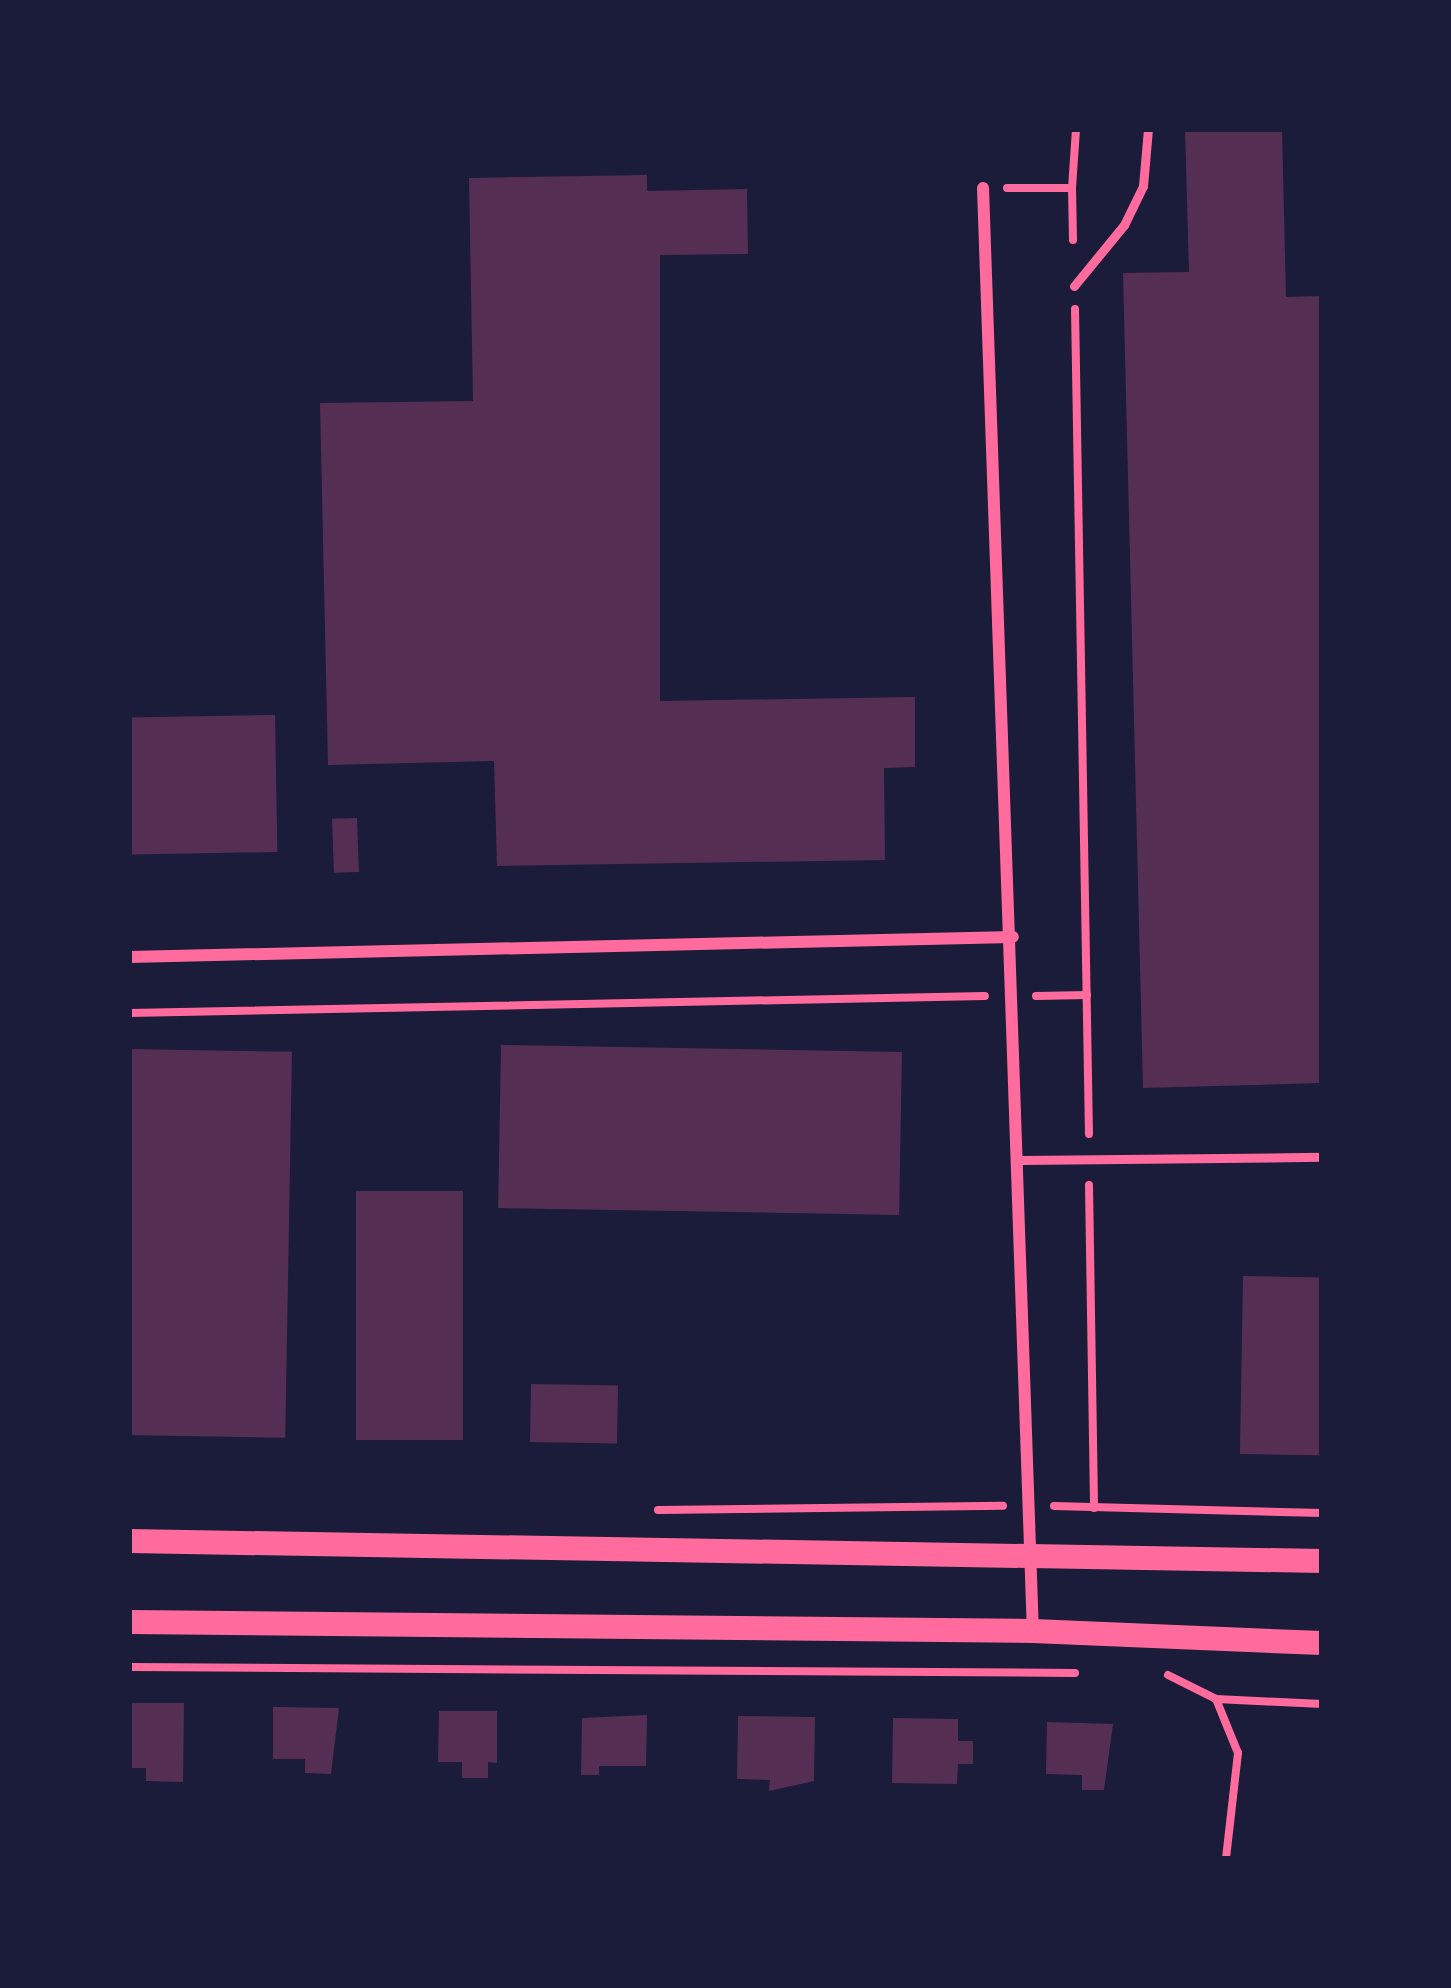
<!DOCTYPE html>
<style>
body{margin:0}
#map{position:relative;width:1451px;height:1988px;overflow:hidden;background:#1b1b3a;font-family:"Titillium Web",sans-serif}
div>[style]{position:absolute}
.building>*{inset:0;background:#542f53;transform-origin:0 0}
.path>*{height:8px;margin:-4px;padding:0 4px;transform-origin:4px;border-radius:4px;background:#ff6b9d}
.service>*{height:9px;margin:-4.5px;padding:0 4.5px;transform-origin:4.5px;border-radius:4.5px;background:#ff6b9d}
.minor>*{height:12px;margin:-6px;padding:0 6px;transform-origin:6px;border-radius:6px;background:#ff6b9d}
.secondary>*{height:24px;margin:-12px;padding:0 12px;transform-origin:12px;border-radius:12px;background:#ff6b9d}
span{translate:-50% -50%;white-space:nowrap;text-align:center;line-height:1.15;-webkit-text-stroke:9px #1b1b3a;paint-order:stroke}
.frame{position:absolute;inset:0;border:132px solid #1b1b3a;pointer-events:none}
</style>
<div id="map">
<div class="building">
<i style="clip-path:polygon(1185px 129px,1282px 129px,1286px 297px,1322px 296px,1322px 1083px,1143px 1088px,1123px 273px,1189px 272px)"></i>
<i style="clip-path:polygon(647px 175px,647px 191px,747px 189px,748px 254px,660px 255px,660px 701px,915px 697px,915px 767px,884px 768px,885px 860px,497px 866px,494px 761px,328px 765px,320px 403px,473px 401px,469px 178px)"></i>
<i style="left:275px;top:715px;width:137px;height:146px;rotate:89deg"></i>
<i style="left:357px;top:818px;width:54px;height:25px;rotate:88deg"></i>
<i style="left:501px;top:1045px;width:401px;height:163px;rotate:1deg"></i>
<i style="left:131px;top:1049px;width:161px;height:386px;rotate:1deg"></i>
<i style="left:356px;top:1191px;width:107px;height:249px"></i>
<i style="left:1243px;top:1276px;width:79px;height:178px;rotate:1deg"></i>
<i style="left:531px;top:1384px;width:87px;height:58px;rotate:1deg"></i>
<i style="clip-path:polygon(129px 1703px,184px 1703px,183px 1782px,146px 1781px,146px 1768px,129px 1768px)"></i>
<i style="clip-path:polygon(273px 1707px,339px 1708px,331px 1774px,305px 1773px,305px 1759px,273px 1759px)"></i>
<i style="clip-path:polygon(439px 1711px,497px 1711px,497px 1763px,488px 1762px,488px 1778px,462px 1778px,462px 1762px,438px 1762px)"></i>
<i style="clip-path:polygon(647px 1715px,646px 1766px,599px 1766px,599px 1775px,581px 1775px,582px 1718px)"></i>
<i style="clip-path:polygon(738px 1716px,815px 1717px,814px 1781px,769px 1791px,770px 1780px,737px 1779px)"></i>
<i style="clip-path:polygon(893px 1718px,958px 1719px,958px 1741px,973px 1741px,973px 1764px,958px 1764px,957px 1784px,892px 1783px)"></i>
<i style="clip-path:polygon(1047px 1722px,1113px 1724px,1104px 1790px,1082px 1790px,1082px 1775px,1046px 1774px)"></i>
</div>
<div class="path">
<i style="left:1007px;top:188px;width:65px"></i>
<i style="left:1072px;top:188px;width:59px;rotate:-86.1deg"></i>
<i style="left:1072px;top:188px;width:52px;rotate:88.9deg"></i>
<i style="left:1075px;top:309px;width:825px;rotate:89.03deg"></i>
<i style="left:1036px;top:996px;width:51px;rotate:-1.1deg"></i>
<i style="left:129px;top:1013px;width:856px;rotate:-1.14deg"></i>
<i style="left:1089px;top:1185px;width:323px;rotate:89.1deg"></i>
<i style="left:1054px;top:1506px;width:268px;rotate:1.5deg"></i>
<i style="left:658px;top:1510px;width:345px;rotate:-0.7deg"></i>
<i style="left:129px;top:1667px;width:946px;rotate:0.36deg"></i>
<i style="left:1168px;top:1675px;width:54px;rotate:26.6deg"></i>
<i style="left:1216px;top:1699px;width:106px;rotate:2.7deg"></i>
<i style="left:1216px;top:1699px;width:58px;rotate:67.8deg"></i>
<i style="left:1238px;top:1753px;width:107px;rotate:96.5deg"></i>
</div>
<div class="service">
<i style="left:1074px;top:286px;width:79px;rotate:-50.7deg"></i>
<i style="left:1124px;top:225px;width:43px;rotate:-64deg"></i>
<i style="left:1143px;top:186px;width:57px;rotate:-85deg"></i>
<i style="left:1021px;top:1160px;width:301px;rotate:-0.6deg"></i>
</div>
<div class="minor">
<i style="left:983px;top:188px;width:1444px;rotate:88.02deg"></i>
<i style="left:129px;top:957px;width:884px;rotate:-1.3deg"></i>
</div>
<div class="secondary">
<i style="left:129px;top:1541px;width:1193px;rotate:0.96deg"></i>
<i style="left:129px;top:1622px;width:904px;rotate:0.57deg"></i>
<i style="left:1033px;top:1631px;width:289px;rotate:2.4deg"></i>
</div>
<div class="frame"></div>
</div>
